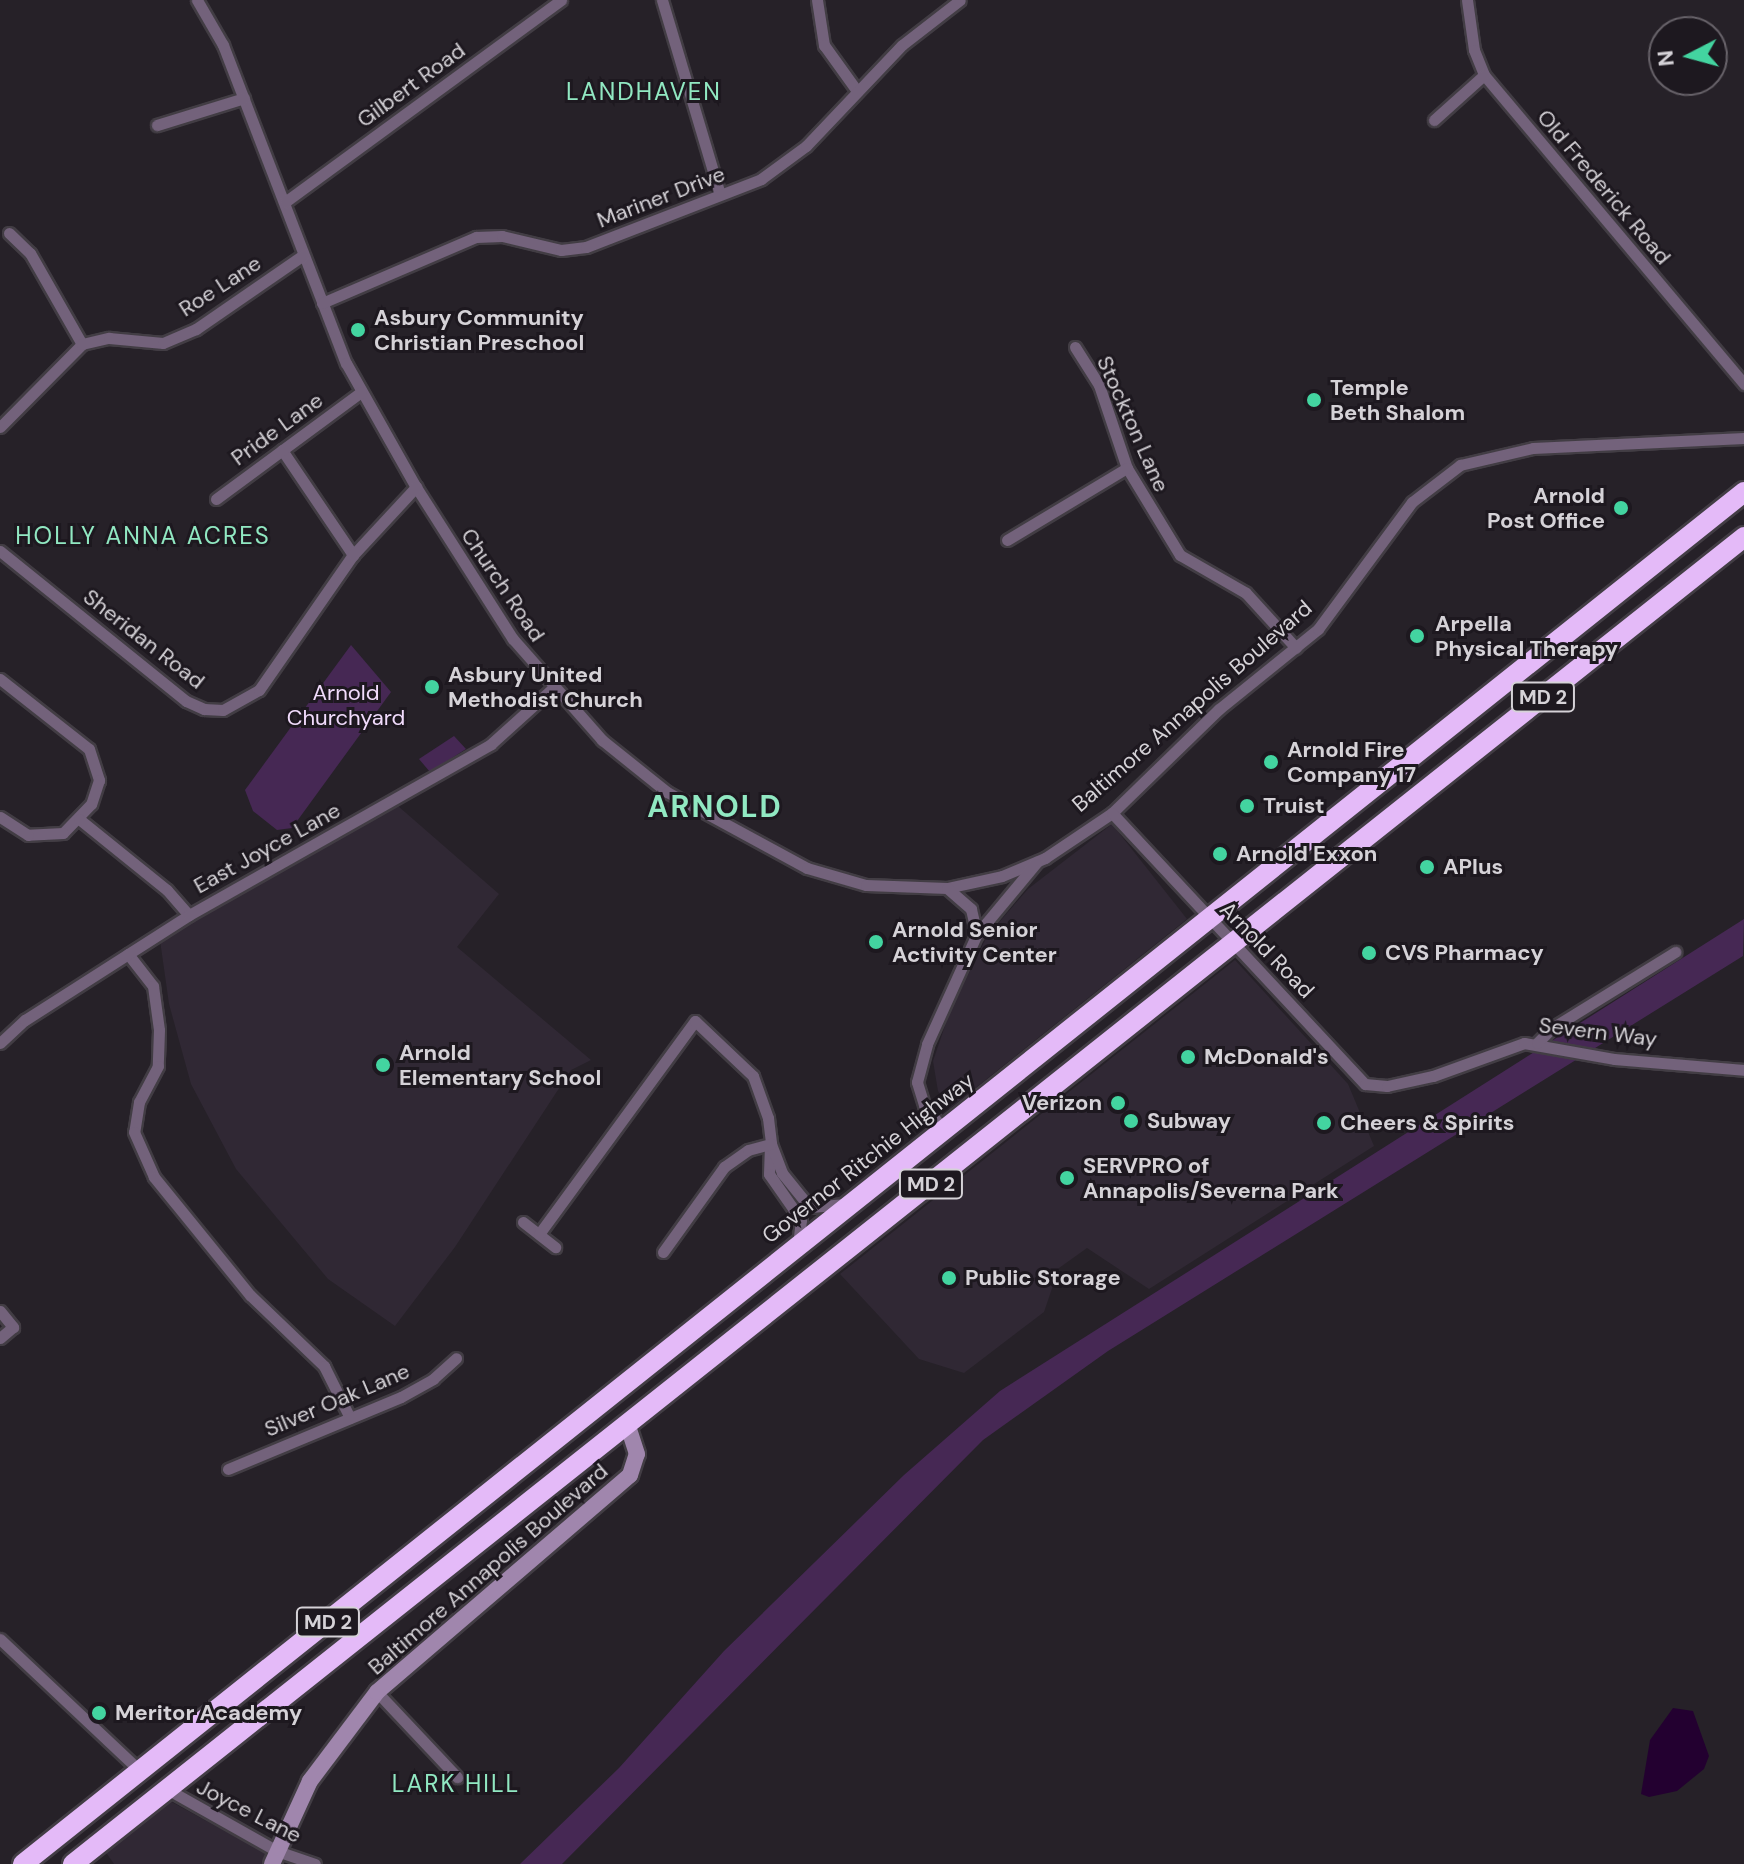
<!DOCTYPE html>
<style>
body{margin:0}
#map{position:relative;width:1744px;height:1864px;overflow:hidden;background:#262128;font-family:"DM Sans",sans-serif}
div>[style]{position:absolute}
.built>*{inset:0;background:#302834}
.green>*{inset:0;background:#462854}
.water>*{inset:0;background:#230030}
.roads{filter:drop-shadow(2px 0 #423d44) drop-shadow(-2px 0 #423d44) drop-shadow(0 2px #423d44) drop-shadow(0 -2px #423d44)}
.street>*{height:11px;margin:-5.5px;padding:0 5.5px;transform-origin:5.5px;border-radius:5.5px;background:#73627b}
.secondary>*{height:16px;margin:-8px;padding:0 8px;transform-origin:8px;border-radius:8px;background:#a086ad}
.highway>*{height:20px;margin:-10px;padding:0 10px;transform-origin:10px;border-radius:10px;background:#e4baf8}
.dots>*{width:22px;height:22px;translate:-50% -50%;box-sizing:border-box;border:4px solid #1d181f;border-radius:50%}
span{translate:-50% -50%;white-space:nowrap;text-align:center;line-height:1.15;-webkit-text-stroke:6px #1d181f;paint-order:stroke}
.shield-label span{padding:2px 6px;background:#1d181f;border:2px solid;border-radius:6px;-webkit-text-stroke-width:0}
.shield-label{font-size:20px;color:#d5d2d7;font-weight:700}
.street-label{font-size:22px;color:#d5d2d7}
.poi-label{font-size:22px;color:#d5d2d7;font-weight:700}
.left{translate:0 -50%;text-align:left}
.right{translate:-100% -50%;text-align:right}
.park-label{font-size:22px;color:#f1dbfc}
.neighbourhood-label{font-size:24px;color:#91e8c2;letter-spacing:2px}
.district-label{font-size:30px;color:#91e8c2;font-weight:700;letter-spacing:2px}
.north{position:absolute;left:1648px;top:16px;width:80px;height:80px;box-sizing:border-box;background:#1d181f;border:2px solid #676269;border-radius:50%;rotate:264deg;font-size:22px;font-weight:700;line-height:32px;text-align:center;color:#d5d2d7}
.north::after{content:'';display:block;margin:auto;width:28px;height:36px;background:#43d4a0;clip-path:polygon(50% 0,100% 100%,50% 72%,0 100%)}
</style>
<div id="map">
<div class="built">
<i style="clip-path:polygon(398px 806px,499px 894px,457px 947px,591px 1060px,571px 1070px,455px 1247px,395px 1326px,328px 1279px,236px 1169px,191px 1084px,169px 1004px,159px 933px)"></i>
<i style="clip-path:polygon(1112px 824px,1187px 919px,949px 1109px,938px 1091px,933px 1061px,949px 1014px,987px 936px,1028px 889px)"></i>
<i style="clip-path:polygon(1235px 960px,1348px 1084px,1374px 1146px,1149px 1289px,1087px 1248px,1059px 1268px,1044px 1312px,964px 1373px,919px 1359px,840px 1274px)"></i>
<i style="clip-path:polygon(168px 1800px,267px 1854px,263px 1864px,114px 1864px,105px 1851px)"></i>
</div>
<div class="green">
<i style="clip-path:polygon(351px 645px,391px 692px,292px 828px,277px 830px,253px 811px,245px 790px)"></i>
<i style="clip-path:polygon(454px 736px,466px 749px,430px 772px,419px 759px)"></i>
<i style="clip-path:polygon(1744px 919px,1743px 956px,1108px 1351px,983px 1440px,562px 1864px,520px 1864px,619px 1768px,724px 1651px,904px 1475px,1000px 1391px)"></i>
</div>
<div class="water">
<i style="clip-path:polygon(1673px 1708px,1693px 1711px,1709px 1756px,1704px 1769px,1677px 1791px,1649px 1797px,1641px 1794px,1650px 1740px)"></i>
</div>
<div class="roads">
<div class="street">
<i style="left:197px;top:0;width:52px;rotate:60deg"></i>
<i style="left:223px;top:45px;width:341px;rotate:68.9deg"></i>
<i style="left:346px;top:363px;width:142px;rotate:60.6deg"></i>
<i style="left:416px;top:487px;width:180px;rotate:57.5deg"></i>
<i style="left:513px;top:639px;width:135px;rotate:48.6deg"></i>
<i style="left:602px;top:740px;width:83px;rotate:38.7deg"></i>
<i style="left:667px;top:792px;width:159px;rotate:28.5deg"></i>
<i style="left:807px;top:868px;width:61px;rotate:16.1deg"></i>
<i style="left:866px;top:885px;width:81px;rotate:2.1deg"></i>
<i style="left:947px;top:888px;width:56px;rotate:-12.3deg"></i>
<i style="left:1002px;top:876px;width:47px;rotate:-22.7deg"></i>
<i style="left:1045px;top:858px;width:81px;rotate:-33.9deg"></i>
<i style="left:1112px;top:813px;width:149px;rotate:-44.2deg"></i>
<i style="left:1219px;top:709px;width:127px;rotate:-38.9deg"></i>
<i style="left:1318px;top:629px;width:158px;rotate:-53.5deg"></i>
<i style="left:1412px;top:502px;width:61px;rotate:-37.6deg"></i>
<i style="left:1460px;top:465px;width:75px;rotate:-13.1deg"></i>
<i style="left:1533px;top:448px;width:211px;rotate:-2.7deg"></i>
<i style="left:662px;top:0;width:202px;rotate:73.4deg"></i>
<i style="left:817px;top:0;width:46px;rotate:81.2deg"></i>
<i style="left:824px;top:45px;width:57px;rotate:54.3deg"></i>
<i style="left:1467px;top:0;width:50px;rotate:82deg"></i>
<i style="left:1474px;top:50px;width:27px;rotate:68deg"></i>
<i style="left:1484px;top:75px;width:404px;rotate:49.9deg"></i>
<i style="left:1434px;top:120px;width:67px;rotate:-42deg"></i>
<i style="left:157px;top:125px;width:91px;rotate:-17.2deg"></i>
<i style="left:285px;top:202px;width:342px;rotate:-36.2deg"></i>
<i style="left:9px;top:233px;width:29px;rotate:44deg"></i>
<i style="left:30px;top:253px;width:105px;rotate:60.3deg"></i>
<i style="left:322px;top:303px;width:168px;rotate:-23.2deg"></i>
<i style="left:476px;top:237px;width:26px;rotate:-2deg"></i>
<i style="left:502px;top:236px;width:61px;rotate:13.3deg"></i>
<i style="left:561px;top:250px;width:25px;rotate:-7deg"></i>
<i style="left:586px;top:247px;width:188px;rotate:-21.2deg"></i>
<i style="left:761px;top:179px;width:56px;rotate:-36.3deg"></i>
<i style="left:806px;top:146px;width:139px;rotate:-46.5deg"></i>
<i style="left:902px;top:45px;width:73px;rotate:-37.8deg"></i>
<i style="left:1075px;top:347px;width:45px;rotate:57.7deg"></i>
<i style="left:1099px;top:385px;width:88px;rotate:71.4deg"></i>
<i style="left:1127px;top:468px;width:102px;rotate:58.7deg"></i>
<i style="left:1180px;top:555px;width:76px;rotate:29.9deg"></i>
<i style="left:1246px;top:593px;width:74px;rotate:47.7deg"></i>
<i style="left:0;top:427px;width:117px;rotate:-45.3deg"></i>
<i style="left:82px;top:344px;width:28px;rotate:-13deg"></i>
<i style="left:109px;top:338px;width:54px;rotate:5.3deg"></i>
<i style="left:163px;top:343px;width:36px;rotate:-23deg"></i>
<i style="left:196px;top:329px;width:129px;rotate:-34.6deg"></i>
<i style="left:282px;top:450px;width:127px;rotate:55.9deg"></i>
<i style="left:216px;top:499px;width:180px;rotate:-36.4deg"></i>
<i style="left:1007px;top:540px;width:140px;rotate:-31deg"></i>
<i style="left:0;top:551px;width:239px;rotate:38.9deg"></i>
<i style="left:186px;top:701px;width:20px;rotate:24deg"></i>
<i style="left:204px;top:709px;width:19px;rotate:3deg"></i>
<i style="left:223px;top:710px;width:41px;rotate:-29.1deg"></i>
<i style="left:259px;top:690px;width:165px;rotate:-55.2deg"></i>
<i style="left:353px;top:555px;width:93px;rotate:-47.2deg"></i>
<i style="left:0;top:679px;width:113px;rotate:38.2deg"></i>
<i style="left:89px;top:749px;width:33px;rotate:72deg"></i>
<i style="left:99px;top:780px;width:25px;rotate:108deg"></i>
<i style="left:91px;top:804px;width:40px;rotate:134deg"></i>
<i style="left:63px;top:833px;width:35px;rotate:177deg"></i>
<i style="left:28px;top:835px;width:33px;rotate:-147deg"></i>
<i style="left:1112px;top:813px;width:371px;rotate:47deg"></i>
<i style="left:1365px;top:1084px;width:22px;rotate:5deg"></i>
<i style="left:1387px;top:1086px;width:47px;rotate:-12.3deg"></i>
<i style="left:1433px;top:1076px;width:97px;rotate:-19.9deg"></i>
<i style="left:1524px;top:1043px;width:91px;rotate:10.1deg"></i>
<i style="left:1614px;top:1059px;width:130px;rotate:4.8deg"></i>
<i style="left:79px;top:819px;width:113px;rotate:38.9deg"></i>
<i style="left:167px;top:890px;width:33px;rotate:49deg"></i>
<i style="left:947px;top:888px;width:32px;rotate:41deg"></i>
<i style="left:971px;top:909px;width:26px;rotate:77deg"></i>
<i style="left:128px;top:954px;width:41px;rotate:52deg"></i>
<i style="left:153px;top:986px;width:44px;rotate:82.2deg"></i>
<i style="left:159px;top:1030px;width:36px;rotate:92deg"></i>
<i style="left:158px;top:1066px;width:41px;rotate:117.8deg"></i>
<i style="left:139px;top:1102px;width:30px;rotate:99deg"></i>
<i style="left:134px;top:1132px;width:49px;rotate:66deg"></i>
<i style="left:154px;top:1177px;width:152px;rotate:50.9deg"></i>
<i style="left:250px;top:1295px;width:103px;rotate:43.8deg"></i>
<i style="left:324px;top:1366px;width:58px;rotate:63.4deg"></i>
<i style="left:0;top:1043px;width:34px;rotate:-43deg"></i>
<i style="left:25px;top:1020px;width:195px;rotate:-32.6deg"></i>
<i style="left:189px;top:915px;width:347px;rotate:-29.5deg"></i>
<i style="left:491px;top:744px;width:84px;rotate:-42.1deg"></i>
<i style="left:1537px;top:1043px;width:21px;rotate:-45deg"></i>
<i style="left:1552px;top:1028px;width:145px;rotate:-31.7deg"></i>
<i style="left:943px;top:1129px;width:31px;rotate:-128deg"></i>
<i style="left:924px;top:1105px;width:24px;rotate:-107deg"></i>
<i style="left:917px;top:1082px;width:39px;rotate:-75deg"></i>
<i style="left:927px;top:1044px;width:121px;rotate:-65.6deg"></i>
<i style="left:977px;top:934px;width:94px;rotate:-50.2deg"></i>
<i style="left:770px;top:1145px;width:29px;rotate:92deg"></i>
<i style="left:769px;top:1174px;width:56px;rotate:55.2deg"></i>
<i style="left:801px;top:1220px;width:23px;rotate:97deg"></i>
<i style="left:523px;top:1222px;width:41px;rotate:38deg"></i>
<i style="left:539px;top:1234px;width:264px;rotate:-53.8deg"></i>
<i style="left:695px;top:1021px;width:80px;rotate:43.5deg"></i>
<i style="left:753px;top:1076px;width:45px;rotate:70.3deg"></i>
<i style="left:768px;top:1118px;width:26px;rotate:83deg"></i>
<i style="left:771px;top:1144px;width:31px;rotate:69deg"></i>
<i style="left:782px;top:1173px;width:36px;rotate:51deg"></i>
<i style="left:805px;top:1201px;width:8px;rotate:45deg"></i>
<i style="left:811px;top:1207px;width:37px;rotate:-5deg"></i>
<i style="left:663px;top:1252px;width:105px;rotate:-54.3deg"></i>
<i style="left:724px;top:1167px;width:29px;rotate:-35deg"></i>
<i style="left:748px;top:1150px;width:24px;rotate:-15deg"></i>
<i style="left:0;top:1311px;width:21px;rotate:51deg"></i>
<i style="left:13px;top:1327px;width:17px;rotate:140deg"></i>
<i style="left:228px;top:1469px;width:187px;rotate:-22.6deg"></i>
<i style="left:401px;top:1397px;width:37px;rotate:-29deg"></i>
<i style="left:433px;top:1379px;width:31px;rotate:-42deg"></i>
<i style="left:0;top:1639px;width:194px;rotate:43.3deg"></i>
<i style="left:377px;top:1692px;width:117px;rotate:46.7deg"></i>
<i style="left:167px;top:1789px;width:126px;rotate:29.4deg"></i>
<i style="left:277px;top:1851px;width:40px;rotate:18.9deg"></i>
</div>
<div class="secondary">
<i style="left:272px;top:1864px;width:91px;rotate:-65.4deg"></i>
<i style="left:310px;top:1781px;width:111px;rotate:-53deg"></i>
<i style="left:377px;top:1692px;width:333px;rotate:-40.6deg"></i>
<i style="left:630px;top:1475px;width:22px;rotate:-72deg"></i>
<i style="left:637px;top:1454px;width:32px;rotate:-108deg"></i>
</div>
<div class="highway">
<i style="left:23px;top:1864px;width:2201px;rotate:-38.56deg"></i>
<i style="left:73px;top:1864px;width:2134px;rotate:-38.45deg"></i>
</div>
</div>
<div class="dots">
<i style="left:358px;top:330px;background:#43d4a0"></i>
<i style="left:1314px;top:400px;background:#43d4a0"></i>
<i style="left:1621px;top:508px;background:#43d4a0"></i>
<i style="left:1417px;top:636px;background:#43d4a0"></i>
<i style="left:432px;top:687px;background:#43d4a0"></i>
<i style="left:1271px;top:762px;background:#43d4a0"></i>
<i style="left:1247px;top:806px;background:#43d4a0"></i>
<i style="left:1220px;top:854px;background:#43d4a0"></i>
<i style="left:1427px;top:867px;background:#43d4a0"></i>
<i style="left:876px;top:942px;background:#43d4a0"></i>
<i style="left:1369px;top:953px;background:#43d4a0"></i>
<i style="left:1188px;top:1057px;background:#43d4a0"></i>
<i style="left:383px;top:1065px;background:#43d4a0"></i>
<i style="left:1118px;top:1103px;background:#43d4a0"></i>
<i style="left:1131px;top:1121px;background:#43d4a0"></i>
<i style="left:1324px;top:1123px;background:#43d4a0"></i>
<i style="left:1067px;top:1178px;background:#43d4a0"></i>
<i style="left:949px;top:1278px;background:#43d4a0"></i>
<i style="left:99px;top:1713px;background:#43d4a0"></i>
</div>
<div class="shield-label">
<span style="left:1543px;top:697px">MD 2</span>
<span style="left:931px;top:1184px">MD 2</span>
<span style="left:328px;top:1622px">MD 2</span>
</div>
<div class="street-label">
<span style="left:411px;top:85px;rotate:-36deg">Gilbert Road</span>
<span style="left:1604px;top:187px;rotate:50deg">Old Frederick Road</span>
<span style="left:661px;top:197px;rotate:-21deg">Mariner Drive</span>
<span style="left:220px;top:286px;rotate:-33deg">Roe Lane</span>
<span style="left:1133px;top:424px;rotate:66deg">Stockton Lane</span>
<span style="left:277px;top:429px;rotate:-36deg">Pride Lane</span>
<span style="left:503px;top:585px;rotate:56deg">Church Road</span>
<span style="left:144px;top:639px;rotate:38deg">Sheridan Road</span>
<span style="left:1192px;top:706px;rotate:-41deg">Baltimore Annapolis Boulevard</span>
<span style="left:267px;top:848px;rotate:-29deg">East Joyce Lane</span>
<span style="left:1267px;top:950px;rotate:46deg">Arnold Road</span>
<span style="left:1598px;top:1032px;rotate:7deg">Severn Way</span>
<span style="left:868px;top:1158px;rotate:-38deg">Governor Ritchie Highway</span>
<span style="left:337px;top:1400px;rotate:-23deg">Silver Oak Lane</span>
<span style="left:488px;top:1569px;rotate:-41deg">Baltimore Annapolis Boulevard</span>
<span style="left:249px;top:1811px;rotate:27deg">Joyce Lane</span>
</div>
<div class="poi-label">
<span class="left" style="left:374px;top:330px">Asbury Community<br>Christian Preschool</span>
<span class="left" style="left:1330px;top:400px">Temple<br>Beth Shalom</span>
<span class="right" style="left:1605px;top:508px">Arnold<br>Post Office</span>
<span class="left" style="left:1435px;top:636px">Arpella<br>Physical Therapy</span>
<span class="left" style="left:448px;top:687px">Asbury United<br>Methodist Church</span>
<span class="left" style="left:1287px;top:762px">Arnold Fire<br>Company 17</span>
<span class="left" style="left:1263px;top:806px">Truist</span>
<span class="left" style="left:1236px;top:854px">Arnold Exxon</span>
<span class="left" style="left:1443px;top:867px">APlus</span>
<span class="left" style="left:892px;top:942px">Arnold Senior<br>Activity Center</span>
<span class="left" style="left:1385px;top:953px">CVS Pharmacy</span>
<span class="left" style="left:399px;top:1065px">Arnold<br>Elementary School</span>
<span class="left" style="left:1204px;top:1057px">McDonald's</span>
<span class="right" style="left:1102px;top:1103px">Verizon</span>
<span class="left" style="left:1147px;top:1121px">Subway</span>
<span class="left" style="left:1340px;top:1123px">Cheers &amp; Spirits</span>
<span class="left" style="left:1083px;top:1178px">SERVPRO of<br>Annapolis/Severna Park</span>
<span class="left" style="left:965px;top:1278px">Public Storage</span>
<span class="left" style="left:115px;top:1713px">Meritor Academy</span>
</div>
<div class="park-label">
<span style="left:346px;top:705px">Arnold<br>Churchyard</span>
</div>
<div class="neighbourhood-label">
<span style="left:644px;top:92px">LANDHAVEN</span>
<span style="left:143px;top:536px">HOLLY ANNA ACRES</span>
<span style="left:456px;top:1784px">LARK HILL</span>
</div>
<div class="district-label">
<span style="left:715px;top:807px">ARNOLD</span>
</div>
<div class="north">N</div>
</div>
